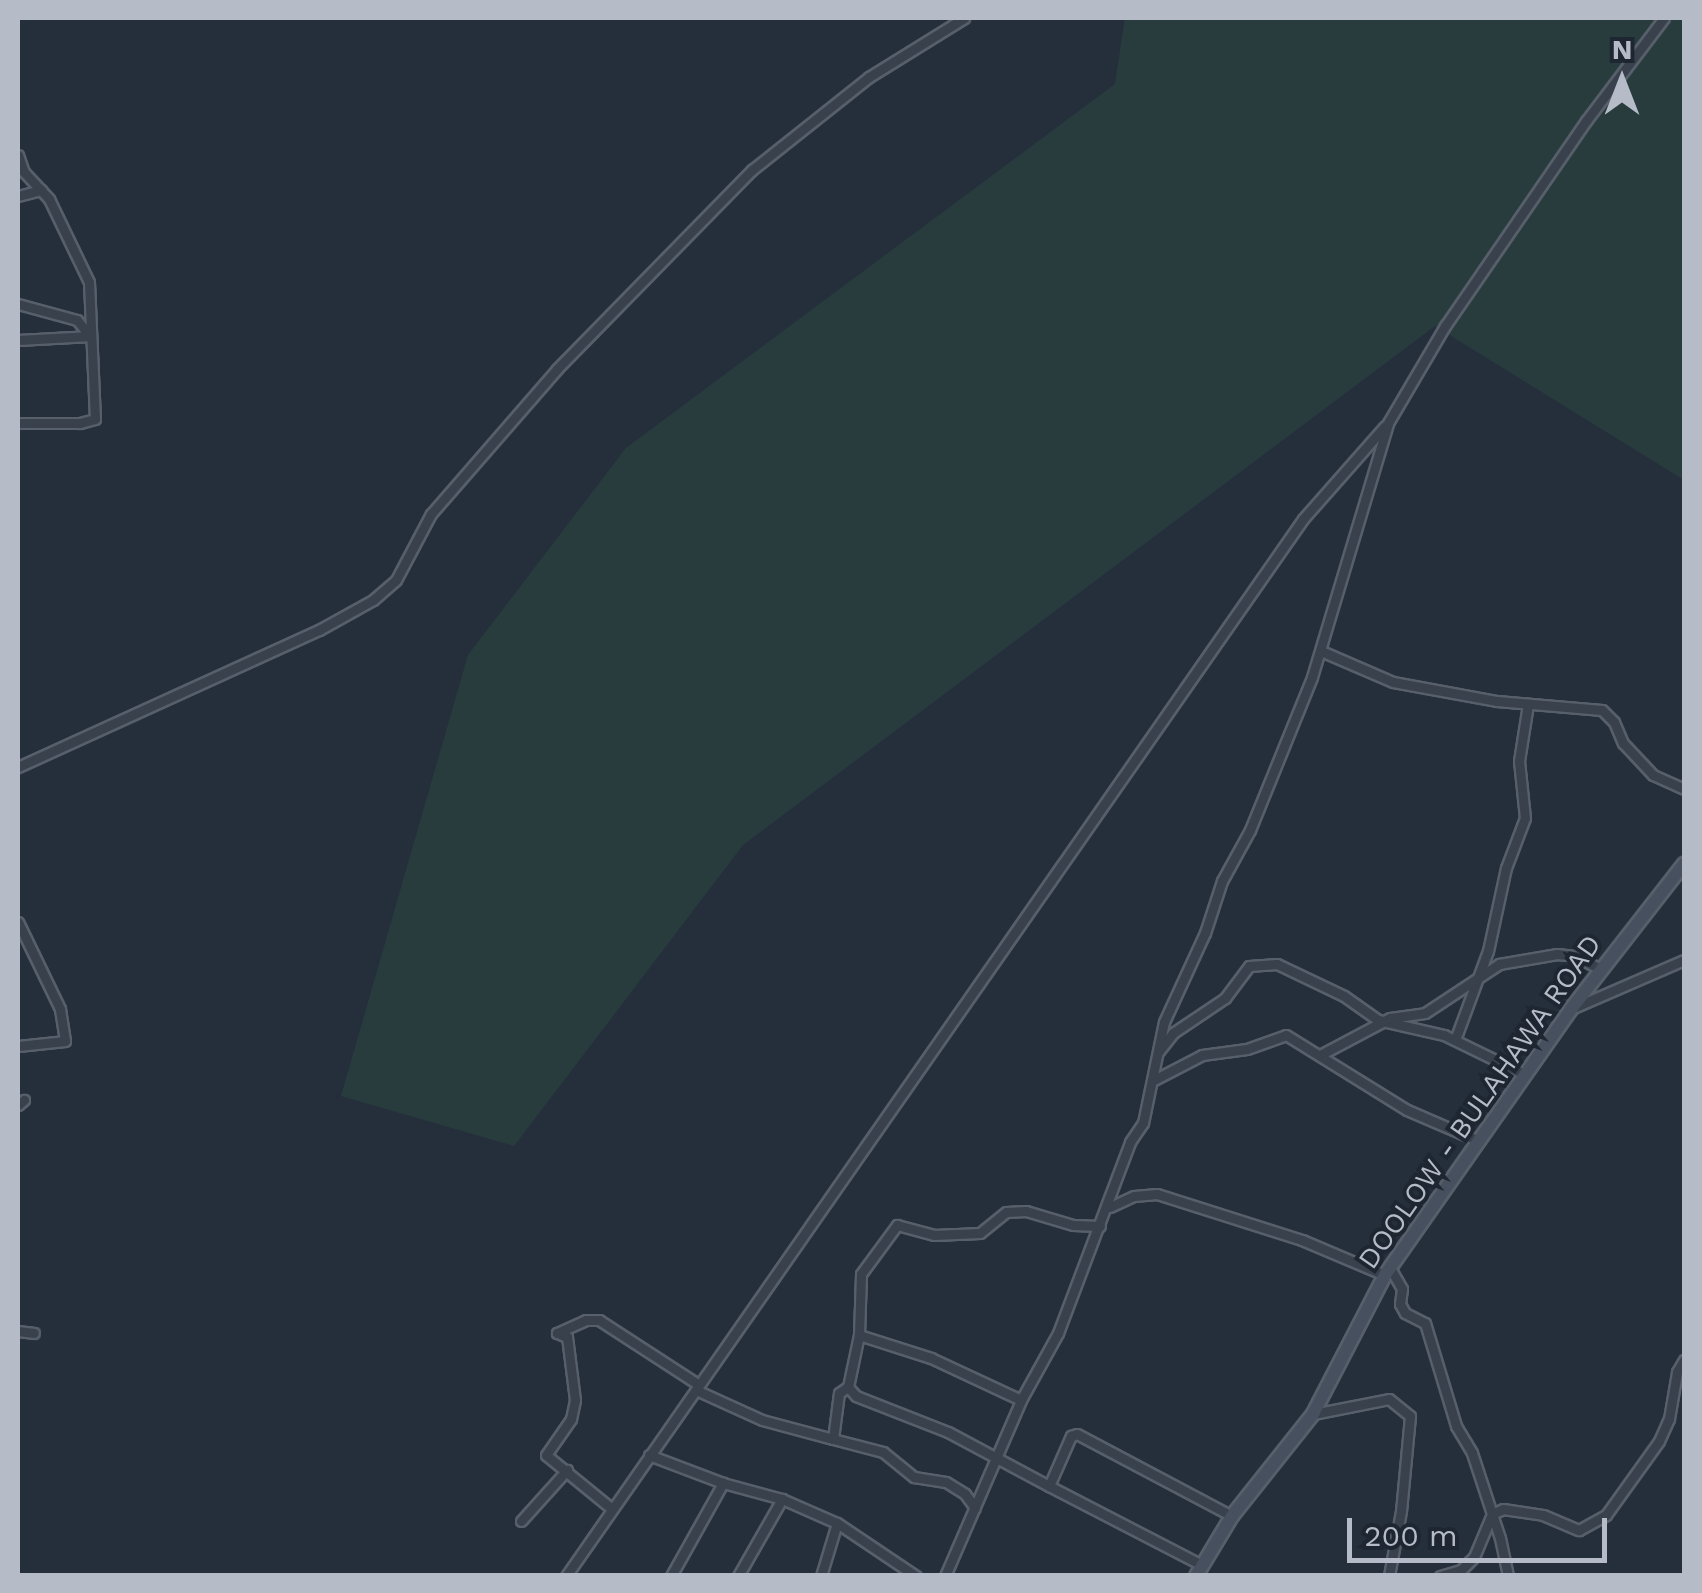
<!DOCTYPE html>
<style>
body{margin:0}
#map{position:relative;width:1702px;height:1593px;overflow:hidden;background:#252f3c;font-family:"Work Sans",sans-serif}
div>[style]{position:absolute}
.green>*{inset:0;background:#283c3e}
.roads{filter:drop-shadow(2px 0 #575f6a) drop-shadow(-2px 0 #575f6a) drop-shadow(0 2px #575f6a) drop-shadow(0 -2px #575f6a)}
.street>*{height:9px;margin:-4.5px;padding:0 4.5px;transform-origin:4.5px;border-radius:4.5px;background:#39414c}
.secondary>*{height:12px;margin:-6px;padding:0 6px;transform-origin:6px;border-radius:6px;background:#47505f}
span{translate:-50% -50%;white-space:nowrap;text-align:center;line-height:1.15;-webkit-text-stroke:8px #1e2631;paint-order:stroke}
.street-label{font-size:28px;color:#b5bcc7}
.frame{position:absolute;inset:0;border:20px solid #b5bcc7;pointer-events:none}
.north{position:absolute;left:1572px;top:30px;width:100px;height:100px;-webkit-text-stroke:8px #1e2631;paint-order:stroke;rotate:0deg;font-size:28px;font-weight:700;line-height:40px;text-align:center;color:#b5bcc7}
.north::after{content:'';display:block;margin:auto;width:35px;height:45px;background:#b5bcc7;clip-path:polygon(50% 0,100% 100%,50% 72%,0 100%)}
.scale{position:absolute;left:1347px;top:1518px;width:260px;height:45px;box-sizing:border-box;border:5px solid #b5bcc7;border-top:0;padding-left:12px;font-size:30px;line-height:35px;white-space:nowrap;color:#b5bcc7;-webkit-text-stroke:8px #1e2631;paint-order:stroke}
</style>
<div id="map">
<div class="green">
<i style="clip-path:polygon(1125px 18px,1684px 18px,1684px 480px,1435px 326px,743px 845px,514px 1146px,341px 1096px,468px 655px,626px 448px,1115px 84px)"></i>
</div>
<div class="roads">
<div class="street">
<i style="left:18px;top:155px;width:18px;rotate:71deg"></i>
<i style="left:24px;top:172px;width:37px;rotate:47deg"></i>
<i style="left:49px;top:199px;width:92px;rotate:64.3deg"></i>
<i style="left:89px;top:282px;width:137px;rotate:87.5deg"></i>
<i style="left:95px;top:419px;width:16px;rotate:165deg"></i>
<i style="left:80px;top:423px;width:62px;rotate:180deg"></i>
<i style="left:18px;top:196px;width:24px;rotate:-15deg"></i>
<i style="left:18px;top:304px;width:61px;rotate:15.2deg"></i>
<i style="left:77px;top:320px;width:21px;rotate:51deg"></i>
<i style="left:18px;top:340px;width:73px;rotate:-3.1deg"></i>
<i style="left:1321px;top:651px;width:78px;rotate:23.3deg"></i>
<i style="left:1393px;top:682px;width:106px;rotate:10.4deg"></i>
<i style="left:1497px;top:701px;width:105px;rotate:4.9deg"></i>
<i style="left:1602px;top:710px;width:17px;rotate:45deg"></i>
<i style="left:1614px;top:722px;width:23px;rotate:67deg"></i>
<i style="left:1623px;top:743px;width:44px;rotate:46.8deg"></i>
<i style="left:1653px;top:775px;width:34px;rotate:24deg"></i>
<i style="left:18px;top:767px;width:331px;rotate:-24.5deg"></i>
<i style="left:319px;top:630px;width:62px;rotate:-29.1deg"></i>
<i style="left:373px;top:600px;width:30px;rotate:-41deg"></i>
<i style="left:396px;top:580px;width:75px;rotate:-62.1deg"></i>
<i style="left:431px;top:514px;width:192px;rotate:-49deg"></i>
<i style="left:557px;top:369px;width:279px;rotate:-45.6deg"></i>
<i style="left:752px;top:170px;width:149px;rotate:-38.5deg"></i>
<i style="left:869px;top:77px;width:112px;rotate:-31.8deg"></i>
<i style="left:18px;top:922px;width:97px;rotate:64.2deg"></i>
<i style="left:60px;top:1009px;width:32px;rotate:81deg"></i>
<i style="left:65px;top:1041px;width:47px;rotate:173.9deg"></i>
<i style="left:1573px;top:1008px;width:121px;rotate:-23.4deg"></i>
<i style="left:1455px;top:1040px;width:95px;rotate:-69.7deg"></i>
<i style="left:1488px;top:951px;width:85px;rotate:-77.8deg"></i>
<i style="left:1506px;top:868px;width:53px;rotate:-69.2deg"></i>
<i style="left:1525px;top:818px;width:57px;rotate:-96deg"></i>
<i style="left:1519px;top:761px;width:58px;rotate:-81deg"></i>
<i style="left:1159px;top:1051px;width:23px;rotate:-52deg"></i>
<i style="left:1173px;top:1033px;width:63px;rotate:-33.9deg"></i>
<i style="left:1225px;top:998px;width:40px;rotate:-53deg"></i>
<i style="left:1249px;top:966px;width:28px;rotate:-4deg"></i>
<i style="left:1277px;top:964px;width:74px;rotate:25.5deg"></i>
<i style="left:1344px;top:996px;width:42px;rotate:35.2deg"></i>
<i style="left:1378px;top:1020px;width:68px;rotate:12.8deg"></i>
<i style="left:1444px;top:1035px;width:89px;rotate:26deg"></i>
<i style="left:1320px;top:1055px;width:79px;rotate:-27.9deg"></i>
<i style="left:1390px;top:1018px;width:35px;rotate:-8deg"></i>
<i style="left:1425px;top:1013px;width:89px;rotate:-33.5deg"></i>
<i style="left:1499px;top:964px;width:59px;rotate:-9.8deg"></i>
<i style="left:1557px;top:954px;width:18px;rotate:6deg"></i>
<i style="left:1575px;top:956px;width:29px;rotate:27deg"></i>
<i style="left:1152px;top:1081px;width:56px;rotate:-27.5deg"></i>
<i style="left:1202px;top:1055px;width:45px;rotate:-7.6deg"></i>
<i style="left:1247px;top:1049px;width:41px;rotate:-19.7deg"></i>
<i style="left:1286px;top:1035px;width:142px;rotate:31.8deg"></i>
<i style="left:1407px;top:1110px;width:78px;rotate:23.3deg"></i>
<i style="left:18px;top:1105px;width:8px;rotate:-40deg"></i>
<i style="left:1110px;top:1207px;width:26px;rotate:-25deg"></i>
<i style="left:1134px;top:1196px;width:23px;rotate:-5deg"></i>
<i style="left:1157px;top:1194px;width:152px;rotate:17.6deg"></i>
<i style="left:1302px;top:1240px;width:90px;rotate:22.9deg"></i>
<i style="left:1390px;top:1268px;width:24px;rotate:60deg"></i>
<i style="left:1402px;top:1289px;width:15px;rotate:98deg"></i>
<i style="left:1400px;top:1304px;width:10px;rotate:61deg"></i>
<i style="left:1405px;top:1313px;width:22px;rotate:27deg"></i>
<i style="left:1425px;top:1323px;width:108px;rotate:73.2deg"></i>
<i style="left:1456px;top:1426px;width:31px;rotate:59deg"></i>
<i style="left:1472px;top:1453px;width:89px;rotate:71.8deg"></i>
<i style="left:1500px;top:1538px;width:39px;rotate:78deg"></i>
<i style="left:18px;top:1331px;width:16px;rotate:7deg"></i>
<i style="left:859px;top:1335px;width:61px;rotate:-88.1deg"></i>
<i style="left:861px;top:1274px;width:61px;rotate:-53.7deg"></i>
<i style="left:897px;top:1225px;width:38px;rotate:15deg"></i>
<i style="left:934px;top:1235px;width:46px;rotate:-2.5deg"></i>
<i style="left:980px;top:1233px;width:33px;rotate:-39deg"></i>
<i style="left:1006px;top:1212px;width:20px;rotate:-3deg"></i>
<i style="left:1026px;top:1211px;width:49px;rotate:16.6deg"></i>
<i style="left:1073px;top:1225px;width:27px;rotate:2deg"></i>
<i style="left:848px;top:1387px;width:53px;rotate:-78.1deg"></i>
<i style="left:859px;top:1335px;width:76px;rotate:17.7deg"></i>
<i style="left:931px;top:1358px;width:99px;rotate:25deg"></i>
<i style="left:696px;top:1390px;width:72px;rotate:24.4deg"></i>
<i style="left:762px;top:1420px;width:73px;rotate:15deg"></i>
<i style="left:833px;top:1439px;width:46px;rotate:-82.6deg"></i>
<i style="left:839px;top:1393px;width:11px;rotate:-34deg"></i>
<i style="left:848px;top:1387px;width:12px;rotate:48deg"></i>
<i style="left:856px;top:1396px;width:99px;rotate:21.4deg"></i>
<i style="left:948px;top:1432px;width:115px;rotate:28.1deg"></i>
<i style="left:1049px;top:1486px;width:55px;rotate:-66.3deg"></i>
<i style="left:1071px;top:1436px;width:6px;rotate:-18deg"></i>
<i style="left:1077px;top:1434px;width:175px;rotate:27.9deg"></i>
<i style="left:1313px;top:1414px;width:77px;rotate:-11.2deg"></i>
<i style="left:1389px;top:1399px;width:27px;rotate:39deg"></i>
<i style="left:1410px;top:1416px;width:95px;rotate:95.4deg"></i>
<i style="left:1401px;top:1511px;width:66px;rotate:100.5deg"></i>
<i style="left:833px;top:1439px;width:52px;rotate:14.6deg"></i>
<i style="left:883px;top:1452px;width:40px;rotate:39deg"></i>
<i style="left:914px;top:1477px;width:32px;rotate:9deg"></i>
<i style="left:946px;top:1482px;width:22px;rotate:32deg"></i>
<i style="left:965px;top:1494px;width:17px;rotate:54deg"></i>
<i style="left:649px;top:1455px;width:79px;rotate:20.7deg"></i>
<i style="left:723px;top:1483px;width:61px;rotate:15.2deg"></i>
<i style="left:782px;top:1499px;width:60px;rotate:23.6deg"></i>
<i style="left:837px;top:1523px;width:95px;rotate:33.9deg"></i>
<i style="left:1049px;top:1486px;width:172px;rotate:27.3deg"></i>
<i style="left:612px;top:1509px;width:85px;rotate:-140.7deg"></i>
<i style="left:546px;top:1455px;width:44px;rotate:-55.2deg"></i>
<i style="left:571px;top:1419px;width:19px;rotate:-78deg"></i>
<i style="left:575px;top:1400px;width:64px;rotate:-97.2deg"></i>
<i style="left:567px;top:1337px;width:11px;rotate:-158deg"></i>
<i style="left:557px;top:1333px;width:32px;rotate:-24deg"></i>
<i style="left:586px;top:1320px;width:13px"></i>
<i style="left:599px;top:1320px;width:119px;rotate:33deg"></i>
<i style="left:521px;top:1521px;width:69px;rotate:-48deg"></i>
<i style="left:566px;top:1576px;width:1289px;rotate:-55.11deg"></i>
<i style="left:1303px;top:519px;width:124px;rotate:-48.6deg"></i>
<i style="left:671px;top:1576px;width:107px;rotate:-60.8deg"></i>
<i style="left:738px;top:1576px;width:89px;rotate:-60.3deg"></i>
<i style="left:821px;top:1576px;width:55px;rotate:-73.2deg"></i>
<i style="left:945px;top:1576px;width:192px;rotate:-66.6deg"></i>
<i style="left:1021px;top:1400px;width:77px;rotate:-61.1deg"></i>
<i style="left:1058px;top:1333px;width:204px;rotate:-69.3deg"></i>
<i style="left:1130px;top:1142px;width:23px;rotate:-56deg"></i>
<i style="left:1143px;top:1123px;width:103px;rotate:-78.3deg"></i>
<i style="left:1164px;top:1022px;width:98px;rotate:-65.3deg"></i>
<i style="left:1205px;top:933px;width:55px;rotate:-71.9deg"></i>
<i style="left:1222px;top:881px;width:58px;rotate:-61.2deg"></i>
<i style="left:1250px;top:830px;width:165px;rotate:-67.9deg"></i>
<i style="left:1312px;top:677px;width:265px;rotate:-73.3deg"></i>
<i style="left:1388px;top:423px;width:113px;rotate:-59.6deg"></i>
<i style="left:1445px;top:326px;width:249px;rotate:-55.5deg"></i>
<i style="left:1586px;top:121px;width:129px;rotate:-52.9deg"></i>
<i style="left:1440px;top:1576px;width:22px;rotate:-16deg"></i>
<i style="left:1461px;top:1570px;width:18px;rotate:-45deg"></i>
<i style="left:1474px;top:1557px;width:47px;rotate:-67.3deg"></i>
<i style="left:1492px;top:1514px;width:12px;rotate:-24deg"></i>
<i style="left:1503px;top:1509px;width:40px;rotate:8.5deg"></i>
<i style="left:1543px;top:1515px;width:39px;rotate:23deg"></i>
<i style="left:1579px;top:1530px;width:31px;rotate:-29deg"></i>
<i style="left:1606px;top:1515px;width:91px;rotate:-54.4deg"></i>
<i style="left:1659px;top:1441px;width:24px;rotate:-66deg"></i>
<i style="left:1669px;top:1419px;width:48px;rotate:-80.3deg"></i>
<i style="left:1677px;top:1372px;width:14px;rotate:-60deg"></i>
</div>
<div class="secondary">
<i style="left:1196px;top:1576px;width:70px;rotate:-59deg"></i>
<i style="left:1232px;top:1516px;width:130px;rotate:-51.5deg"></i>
<i style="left:1313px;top:1414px;width:157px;rotate:-62.6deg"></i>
<i style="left:1385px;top:1275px;width:325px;rotate:-55deg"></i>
<i style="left:1571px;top:1009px;width:184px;rotate:-52.1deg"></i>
</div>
</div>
<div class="street-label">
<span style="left:1480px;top:1102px;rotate:-55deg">DOOLOW - BULAHAWA ROAD</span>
</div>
<div class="frame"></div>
<div class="north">N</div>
<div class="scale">200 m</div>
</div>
